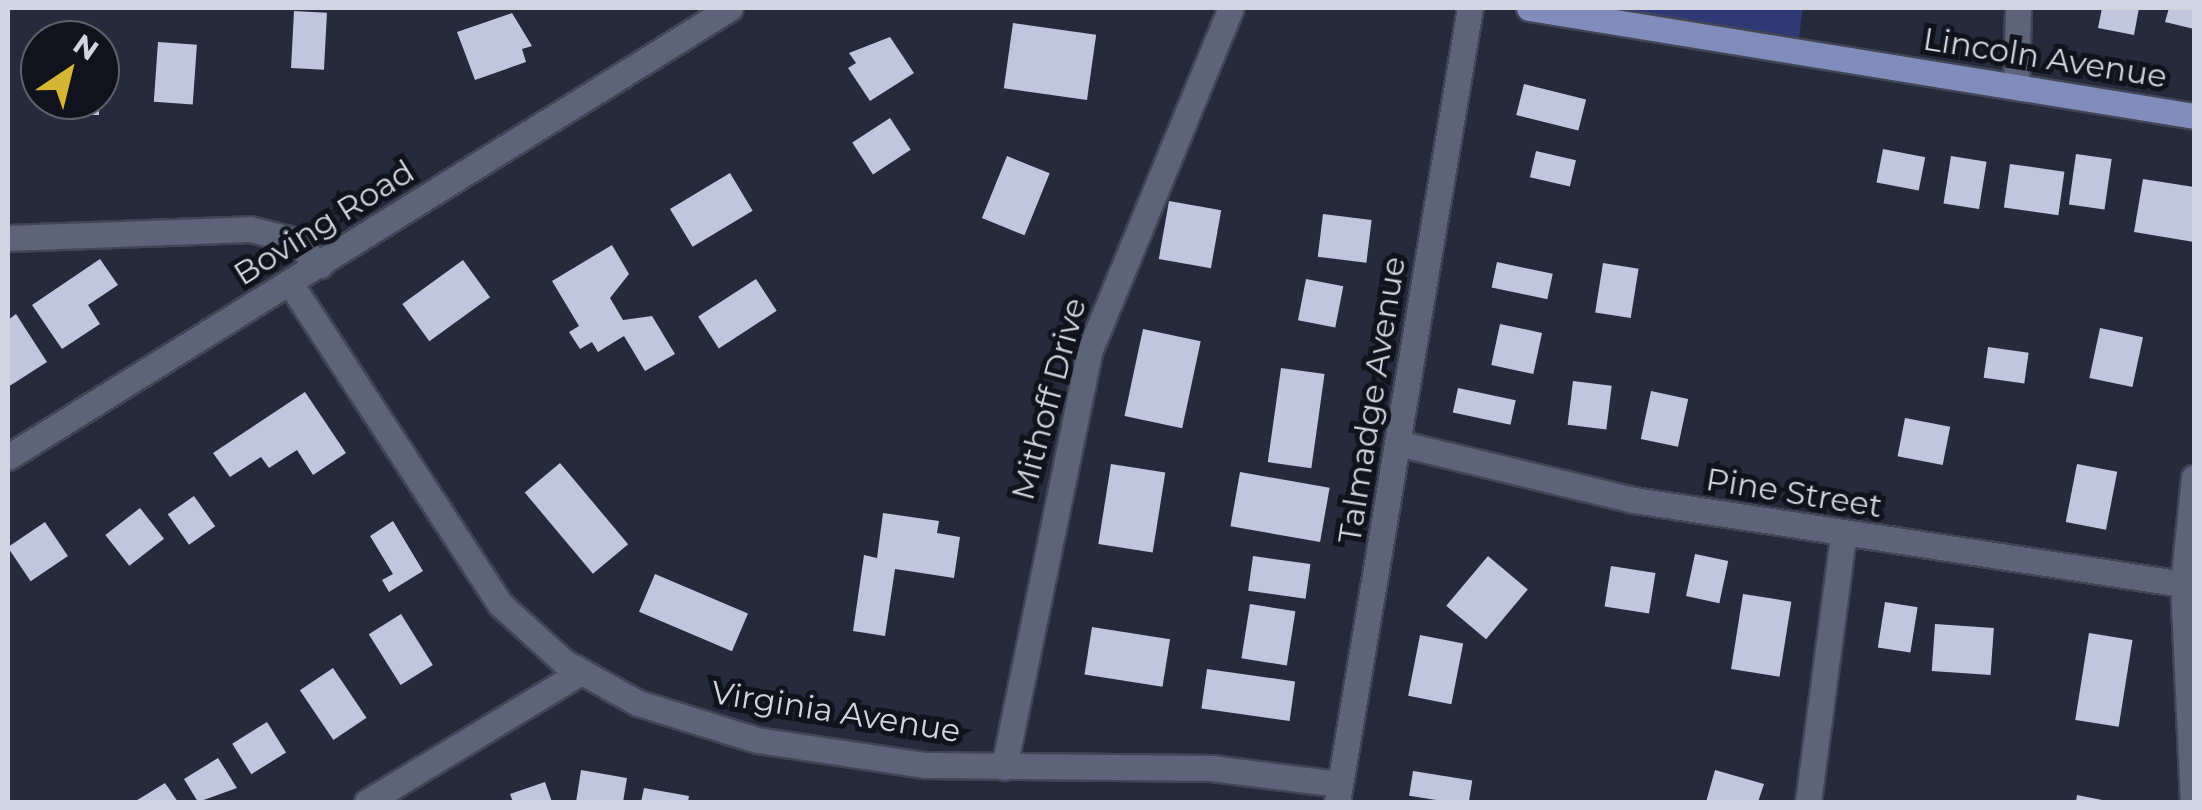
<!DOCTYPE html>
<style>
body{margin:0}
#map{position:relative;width:2202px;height:810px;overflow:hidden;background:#262a3d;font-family:Montserrat,sans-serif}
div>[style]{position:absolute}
.green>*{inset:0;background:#2f3976}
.building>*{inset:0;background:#bfc6de;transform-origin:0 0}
.roads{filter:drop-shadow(2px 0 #414555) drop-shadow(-2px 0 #414555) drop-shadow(0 2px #414555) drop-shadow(0 -2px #414555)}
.minor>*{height:25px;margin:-12.5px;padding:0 12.5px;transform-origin:12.5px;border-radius:12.5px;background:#5d6378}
.major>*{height:25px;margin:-12.5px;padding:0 12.5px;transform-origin:12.5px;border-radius:12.5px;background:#808cbc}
span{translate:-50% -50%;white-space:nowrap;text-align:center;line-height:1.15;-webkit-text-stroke:10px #11131c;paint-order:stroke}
.street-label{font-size:32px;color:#d1d5e1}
.frame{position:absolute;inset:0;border:10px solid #d1d5e1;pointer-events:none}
.north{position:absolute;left:20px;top:20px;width:100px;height:100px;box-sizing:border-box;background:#11131c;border:2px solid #5e616b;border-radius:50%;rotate:35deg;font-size:28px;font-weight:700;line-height:40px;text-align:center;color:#d1d5e1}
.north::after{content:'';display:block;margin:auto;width:35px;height:45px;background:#d6b534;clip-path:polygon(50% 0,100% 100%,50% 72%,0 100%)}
</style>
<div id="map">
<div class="green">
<i style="clip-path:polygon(1529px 8px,1803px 8px,1797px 51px)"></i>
</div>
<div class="building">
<i style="clip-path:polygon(2102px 8px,2139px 8px,2134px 35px,2098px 28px)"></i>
<i style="clip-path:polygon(2169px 8px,2194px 8px,2194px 29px,2165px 22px)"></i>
<i style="left:294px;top:11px;width:33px;height:57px;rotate:3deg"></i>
<i style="clip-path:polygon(512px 13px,532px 46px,522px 49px,526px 62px,475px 80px,457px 32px)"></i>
<i style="left:1013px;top:23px;width:84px;height:66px;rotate:8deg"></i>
<i style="left:58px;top:33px;width:42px;height:7px"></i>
<i style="clip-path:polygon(890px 37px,914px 73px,870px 101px,848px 68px,856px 63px,849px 53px)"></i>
<i style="left:158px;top:42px;width:39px;height:60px;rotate:4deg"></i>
<i style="left:1524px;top:84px;width:64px;height:32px;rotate:14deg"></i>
<i style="left:57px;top:100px;width:42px;height:15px"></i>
<i style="left:890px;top:118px;width:38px;height:45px;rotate:57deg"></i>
<i style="left:1883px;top:149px;width:43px;height:34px;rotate:11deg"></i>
<i style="left:1536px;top:151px;width:41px;height:27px;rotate:13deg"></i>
<i style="left:2076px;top:154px;width:36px;height:51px;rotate:8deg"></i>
<i style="left:1007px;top:156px;width:46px;height:67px;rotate:22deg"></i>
<i style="left:1951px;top:156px;width:36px;height:48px;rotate:9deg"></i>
<i style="left:2010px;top:164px;width:55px;height:44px;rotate:8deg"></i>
<i style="left:730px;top:173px;width:44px;height:70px;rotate:59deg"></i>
<i style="clip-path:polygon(2143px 179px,2194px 187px,2194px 242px,2134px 232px)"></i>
<i style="left:1169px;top:201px;width:53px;height:59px;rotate:10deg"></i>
<i style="left:1323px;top:214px;width:49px;height:43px;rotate:7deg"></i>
<i style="clip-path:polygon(612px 245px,629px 274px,610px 298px,623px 320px,652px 316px,675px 354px,645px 371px,624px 336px,598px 352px,592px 342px,580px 349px,569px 332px,579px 326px,552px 281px)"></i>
<i style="clip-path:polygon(100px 259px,118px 285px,88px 305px,100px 324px,62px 349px,32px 305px)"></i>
<i style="left:463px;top:260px;width:46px;height:75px;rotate:54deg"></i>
<i style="left:1497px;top:262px;width:57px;height:26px;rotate:12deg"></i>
<i style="left:1603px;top:263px;width:36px;height:50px;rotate:9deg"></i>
<i style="left:756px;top:279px;width:38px;height:69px;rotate:57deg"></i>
<i style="left:1306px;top:279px;width:38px;height:42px;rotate:11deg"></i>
<i style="clip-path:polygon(16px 314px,47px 362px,8px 387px,8px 320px)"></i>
<i style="left:1500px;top:324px;width:43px;height:42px;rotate:12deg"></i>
<i style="left:2100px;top:328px;width:44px;height:51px;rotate:12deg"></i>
<i style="left:1143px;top:329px;width:59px;height:89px;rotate:12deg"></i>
<i style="left:1988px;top:347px;width:41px;height:31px;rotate:8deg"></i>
<i style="left:1281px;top:368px;width:44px;height:95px;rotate:8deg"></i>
<i style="left:1573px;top:381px;width:39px;height:44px;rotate:7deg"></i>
<i style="left:1458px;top:388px;width:59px;height:25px;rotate:12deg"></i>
<i style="left:1651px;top:391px;width:38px;height:49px;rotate:12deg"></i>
<i style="clip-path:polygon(305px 392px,346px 453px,313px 475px,297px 450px,269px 468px,261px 457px,230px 477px,213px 453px)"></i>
<i style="left:1905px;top:418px;width:46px;height:39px;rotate:11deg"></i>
<i style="left:560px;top:463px;width:106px;height:46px;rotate:50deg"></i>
<i style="left:1111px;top:464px;width:55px;height:81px;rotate:9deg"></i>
<i style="left:2077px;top:464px;width:41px;height:59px;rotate:11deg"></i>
<i style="left:1240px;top:472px;width:91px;height:55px;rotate:10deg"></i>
<i style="left:194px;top:496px;width:37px;height:32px;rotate:55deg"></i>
<i style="left:140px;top:508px;width:39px;height:44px;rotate:52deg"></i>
<i style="clip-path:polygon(883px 513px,939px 521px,937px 533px,960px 537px,954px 578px,895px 569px,885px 636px,853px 631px,864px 555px,877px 558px)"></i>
<i style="clip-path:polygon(393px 521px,423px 571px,389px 592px,382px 580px,393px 574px,370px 536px)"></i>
<i style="left:45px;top:522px;width:41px;height:45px;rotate:56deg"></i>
<i style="left:1695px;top:554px;width:34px;height:43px;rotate:12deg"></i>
<i style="left:1253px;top:556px;width:58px;height:35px;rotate:8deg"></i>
<i style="left:1488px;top:556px;width:52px;height:65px;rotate:40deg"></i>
<i style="left:1611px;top:566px;width:45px;height:41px;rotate:9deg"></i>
<i style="left:655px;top:574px;width:101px;height:41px;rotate:23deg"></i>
<i style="left:1743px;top:594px;width:49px;height:76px;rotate:9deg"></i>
<i style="left:1885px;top:602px;width:33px;height:46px;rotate:9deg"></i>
<i style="left:1250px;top:604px;width:46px;height:55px;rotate:9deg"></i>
<i style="left:401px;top:614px;width:60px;height:38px;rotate:58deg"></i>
<i style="left:1935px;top:624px;width:59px;height:47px;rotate:4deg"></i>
<i style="left:1092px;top:627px;width:79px;height:48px;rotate:9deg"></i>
<i style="left:2089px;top:633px;width:44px;height:88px;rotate:9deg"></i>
<i style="left:1420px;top:635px;width:44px;height:62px;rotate:11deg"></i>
<i style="left:333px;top:668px;width:60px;height:40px;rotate:56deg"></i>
<i style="left:1207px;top:669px;width:89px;height:40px;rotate:8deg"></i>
<i style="left:267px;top:722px;width:36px;height:41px;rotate:58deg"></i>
<i style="clip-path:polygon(218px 758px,237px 788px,198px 802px,184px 779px)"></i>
<i style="clip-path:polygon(581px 770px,627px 778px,623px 802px,576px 802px)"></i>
<i style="clip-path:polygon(1715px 770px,1764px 784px,1758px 802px,1706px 802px)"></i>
<i style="left:1413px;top:771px;width:60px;height:25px;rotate:9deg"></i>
<i style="clip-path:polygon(545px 782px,552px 802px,513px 802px,510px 794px)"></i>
<i style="clip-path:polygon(165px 783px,178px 802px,134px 802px)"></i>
<i style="clip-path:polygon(644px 788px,689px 796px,688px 802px,641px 802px)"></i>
<i style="clip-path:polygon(2077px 795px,2107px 801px,2107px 802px,2076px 802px)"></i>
</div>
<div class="roads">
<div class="minor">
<i style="left:2016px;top:87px;width:79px;rotate:-88.5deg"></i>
<i style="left:8px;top:238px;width:242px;rotate:-2.1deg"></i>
<i style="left:250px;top:229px;width:44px;rotate:14.3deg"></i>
<i style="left:293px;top:240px;width:37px;rotate:43deg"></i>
<i style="left:290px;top:283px;width:385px;rotate:56.8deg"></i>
<i style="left:501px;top:605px;width:85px;rotate:42.1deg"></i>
<i style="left:564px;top:662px;width:85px;rotate:29deg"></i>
<i style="left:638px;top:703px;width:125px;rotate:17.3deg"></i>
<i style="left:757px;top:740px;width:170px;rotate:8.5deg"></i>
<i style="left:925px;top:765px;width:286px;rotate:0.6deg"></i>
<i style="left:1211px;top:768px;width:130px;rotate:7.1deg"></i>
<i style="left:1398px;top:443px;width:243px;rotate:13.6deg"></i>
<i style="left:1634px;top:500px;width:555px;rotate:8.7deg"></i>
<i style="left:8px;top:457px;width:850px;rotate:-31.88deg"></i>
<i style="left:1004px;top:767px;width:424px;rotate:-78.4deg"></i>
<i style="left:1089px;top:352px;width:372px;rotate:-67.6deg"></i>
<i style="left:367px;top:802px;width:250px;rotate:-31.3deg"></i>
<i style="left:1337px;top:802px;width:805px;rotate:-80.49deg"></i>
<i style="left:1808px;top:802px;width:269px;rotate:-82.5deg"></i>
<i style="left:2193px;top:802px;width:218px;rotate:-92.6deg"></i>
<i style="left:2183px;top:584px;width:107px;rotate:-84.1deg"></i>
</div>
<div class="major">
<i style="left:1529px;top:8px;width:674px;rotate:9.22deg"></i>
</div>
</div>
<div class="street-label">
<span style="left:2045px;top:58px;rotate:9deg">Lincoln Avenue</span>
<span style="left:324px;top:223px;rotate:-32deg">Boving Road</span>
<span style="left:1049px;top:399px;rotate:-75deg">Mithoff Drive</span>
<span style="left:1372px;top:400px;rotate:-81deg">Talmadge Avenue</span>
<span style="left:1794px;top:493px;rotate:9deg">Pine Street</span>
<span style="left:836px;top:712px;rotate:9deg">Virginia Avenue</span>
</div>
<div class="frame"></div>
<div class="north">N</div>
</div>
